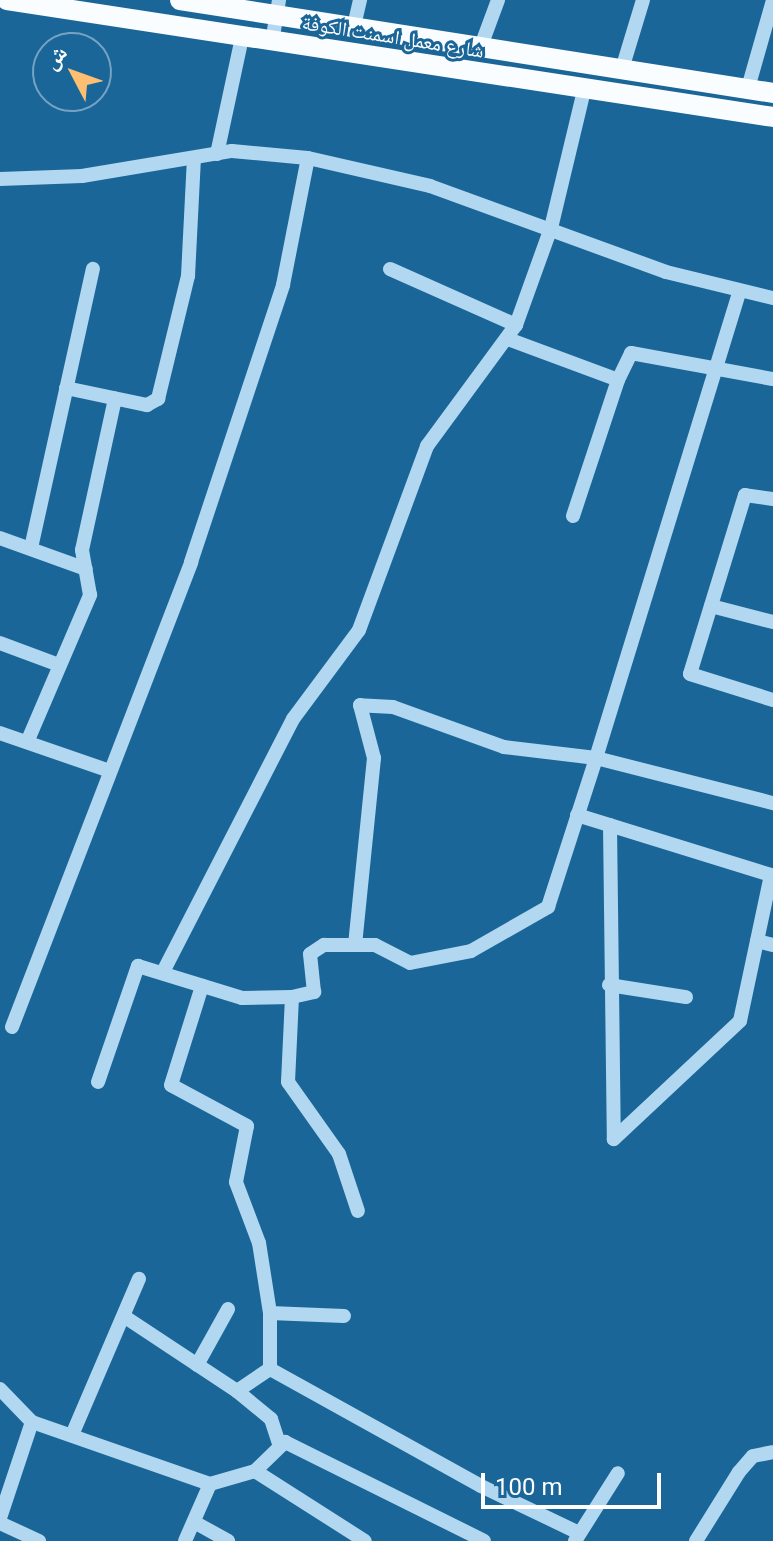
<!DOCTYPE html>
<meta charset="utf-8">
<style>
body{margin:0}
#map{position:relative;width:773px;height:1541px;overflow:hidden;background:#1b6699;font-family:Roboto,"Noto Naskh Arabic",sans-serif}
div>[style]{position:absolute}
.minor>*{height:14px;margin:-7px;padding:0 7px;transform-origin:7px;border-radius:7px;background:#b1d8f0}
.major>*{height:20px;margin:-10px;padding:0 10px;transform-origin:10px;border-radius:10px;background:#fafdff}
span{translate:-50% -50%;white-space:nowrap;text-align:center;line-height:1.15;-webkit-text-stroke:6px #1b6699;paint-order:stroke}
.street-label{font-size:20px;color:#fff}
.north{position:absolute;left:32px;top:32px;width:80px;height:80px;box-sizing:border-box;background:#1b6699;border:2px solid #76a3c2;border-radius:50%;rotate:311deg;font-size:22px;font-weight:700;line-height:32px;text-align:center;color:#fff}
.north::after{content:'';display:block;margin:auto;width:28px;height:36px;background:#ffbf70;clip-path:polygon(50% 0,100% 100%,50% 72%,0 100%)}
.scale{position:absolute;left:481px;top:1473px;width:180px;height:36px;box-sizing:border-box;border:4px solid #fff;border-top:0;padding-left:10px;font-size:24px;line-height:28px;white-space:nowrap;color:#fff;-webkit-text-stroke:6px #1b6699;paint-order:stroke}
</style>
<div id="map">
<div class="minor">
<i style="left:354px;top:26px;width:27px;rotate:-77deg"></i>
<i style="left:272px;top:42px;width:43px;rotate:-80.5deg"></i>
<i style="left:481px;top:46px;width:49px;rotate:-69.7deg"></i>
<i style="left:622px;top:69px;width:72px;rotate:-73.1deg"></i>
<i style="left:748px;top:88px;width:91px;rotate:-74.1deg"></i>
<i style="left:217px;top:154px;width:120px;rotate:-77.9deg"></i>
<i style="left:0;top:179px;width:82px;rotate:-2.1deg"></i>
<i style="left:82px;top:176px;width:152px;rotate:-9.5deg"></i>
<i style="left:232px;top:151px;width:76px;rotate:5.3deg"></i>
<i style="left:308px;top:158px;width:125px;rotate:12.9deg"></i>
<i style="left:430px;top:186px;width:251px;rotate:20deg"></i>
<i style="left:666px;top:272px;width:110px;rotate:13.7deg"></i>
<i style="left:390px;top:269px;width:138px;rotate:24deg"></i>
<i style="left:739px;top:293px;width:486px;rotate:107.1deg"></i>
<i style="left:596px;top:758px;width:183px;rotate:14.3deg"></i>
<i style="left:508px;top:339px;width:117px;rotate:20.4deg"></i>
<i style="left:618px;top:380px;width:30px;rotate:-64deg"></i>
<i style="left:631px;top:353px;width:144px;rotate:10.4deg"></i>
<i style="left:66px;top:388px;width:83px;rotate:11.9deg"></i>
<i style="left:147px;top:405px;width:13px;rotate:-29deg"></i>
<i style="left:158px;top:399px;width:127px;rotate:-76.3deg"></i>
<i style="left:188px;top:276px;width:118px;rotate:-87.1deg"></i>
<i style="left:773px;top:499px;width:28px;rotate:-172deg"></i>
<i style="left:745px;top:495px;width:187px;rotate:107.1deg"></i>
<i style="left:690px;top:674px;width:87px;rotate:17.4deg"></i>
<i style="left:573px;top:516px;width:143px;rotate:-71.7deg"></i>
<i style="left:0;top:538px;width:91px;rotate:19.8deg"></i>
<i style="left:31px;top:548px;width:286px;rotate:-77.5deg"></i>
<i style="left:711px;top:606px;width:64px;rotate:14.5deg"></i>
<i style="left:0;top:643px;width:63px;rotate:20.4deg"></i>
<i style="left:0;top:733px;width:116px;rotate:19.1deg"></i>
<i style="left:28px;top:740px;width:158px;rotate:-66.8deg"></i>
<i style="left:90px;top:595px;width:46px;rotate:-100.1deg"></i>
<i style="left:82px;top:550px;width:155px;rotate:-77.7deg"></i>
<i style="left:577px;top:815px;width:203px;rotate:17.2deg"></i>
<i style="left:771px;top:875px;width:149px;rotate:102deg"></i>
<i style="left:740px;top:1021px;width:173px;rotate:136.9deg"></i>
<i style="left:610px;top:825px;width:314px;rotate:89.3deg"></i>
<i style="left:757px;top:941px;width:16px;rotate:14deg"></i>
<i style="left:164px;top:970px;width:282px;rotate:-62.8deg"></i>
<i style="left:293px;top:719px;width:111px;rotate:-53.4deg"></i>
<i style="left:359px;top:630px;width:196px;rotate:-69.7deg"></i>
<i style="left:427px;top:446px;width:150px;rotate:-53.7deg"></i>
<i style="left:516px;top:325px;width:103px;rotate:-70.2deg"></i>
<i style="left:551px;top:228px;width:141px;rotate:-76.5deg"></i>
<i style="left:609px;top:985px;width:78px;rotate:8.9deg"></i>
<i style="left:292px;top:997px;width:85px;rotate:92.7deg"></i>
<i style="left:288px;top:1082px;width:88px;rotate:54.7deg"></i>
<i style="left:339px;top:1154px;width:60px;rotate:71.6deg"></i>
<i style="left:12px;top:1027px;width:498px;rotate:-68.9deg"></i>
<i style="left:191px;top:562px;width:292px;rotate:-71.6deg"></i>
<i style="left:283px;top:285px;width:129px;rotate:-78.9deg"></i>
<i style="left:98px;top:1082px;width:123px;rotate:-71deg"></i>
<i style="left:138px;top:966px;width:109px;rotate:17.1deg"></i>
<i style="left:242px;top:998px;width:50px;rotate:-1.1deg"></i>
<i style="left:292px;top:997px;width:23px;rotate:-13deg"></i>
<i style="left:314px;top:992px;width:38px;rotate:-96deg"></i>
<i style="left:310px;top:954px;width:17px;rotate:-33deg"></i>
<i style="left:324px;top:945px;width:51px"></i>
<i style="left:375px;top:945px;width:39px;rotate:27deg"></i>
<i style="left:410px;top:963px;width:62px;rotate:-11.1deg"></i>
<i style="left:471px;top:951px;width:89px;rotate:-29.7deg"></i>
<i style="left:548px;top:907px;width:157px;rotate:-72.1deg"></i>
<i style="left:596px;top:758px;width:93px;rotate:-173.2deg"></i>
<i style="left:504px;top:747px;width:118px;rotate:-160.2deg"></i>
<i style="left:393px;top:707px;width:33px;rotate:-177deg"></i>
<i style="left:360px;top:705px;width:55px;rotate:75.2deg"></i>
<i style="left:374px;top:758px;width:188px;rotate:95.8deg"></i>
<i style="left:270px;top:1313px;width:74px;rotate:2.3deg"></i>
<i style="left:125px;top:1317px;width:134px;rotate:33.5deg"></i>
<i style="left:237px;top:1391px;width:40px;rotate:-34deg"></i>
<i style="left:270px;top:1369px;width:56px;rotate:-90deg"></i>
<i style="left:270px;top:1313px;width:71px;rotate:-98.9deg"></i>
<i style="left:259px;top:1243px;width:65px;rotate:-110.7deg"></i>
<i style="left:236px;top:1182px;width:57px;rotate:-78.9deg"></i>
<i style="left:247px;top:1126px;width:86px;rotate:-151.7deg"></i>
<i style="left:171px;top:1085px;width:104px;rotate:-72.6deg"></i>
<i style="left:197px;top:1365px;width:64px;rotate:-61deg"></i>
<i style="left:270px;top:1369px;width:241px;rotate:29deg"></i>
<i style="left:481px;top:1486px;width:109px;rotate:25.6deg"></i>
<i style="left:0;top:1389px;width:46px;rotate:45.9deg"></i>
<i style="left:237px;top:1391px;width:44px;rotate:39.5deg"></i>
<i style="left:271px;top:1419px;width:25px;rotate:72deg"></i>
<i style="left:72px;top:1435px;width:170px;rotate:-66.8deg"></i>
<i style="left:255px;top:1471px;width:130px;rotate:32.5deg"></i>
<i style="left:210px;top:1484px;width:47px;rotate:-16.1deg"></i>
<i style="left:255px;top:1471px;width:42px;rotate:-44deg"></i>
<i style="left:285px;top:1442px;width:222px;rotate:26.4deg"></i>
<i style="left:0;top:1518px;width:101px;rotate:-71.6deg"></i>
<i style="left:32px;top:1422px;width:188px;rotate:19.2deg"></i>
<i style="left:210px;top:1484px;width:62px;rotate:113.7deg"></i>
<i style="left:194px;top:1522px;width:39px;rotate:29deg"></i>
<i style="left:0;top:1523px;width:43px;rotate:24.8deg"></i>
<i style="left:575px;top:1541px;width:80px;rotate:-57.7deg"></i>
<i style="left:696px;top:1541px;width:81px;rotate:-58.1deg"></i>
<i style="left:739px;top:1472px;width:21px;rotate:-49deg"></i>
<i style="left:753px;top:1456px;width:20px;rotate:-11deg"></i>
</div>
<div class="major">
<i style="left:7px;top:0;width:775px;rotate:8.68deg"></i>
<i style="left:180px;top:0;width:600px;rotate:8.91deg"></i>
</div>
<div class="street-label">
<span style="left:393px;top:37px;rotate:9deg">شارع معمل اسمنت الكوفة</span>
</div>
<div class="north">ش</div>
<div class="scale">100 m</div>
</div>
